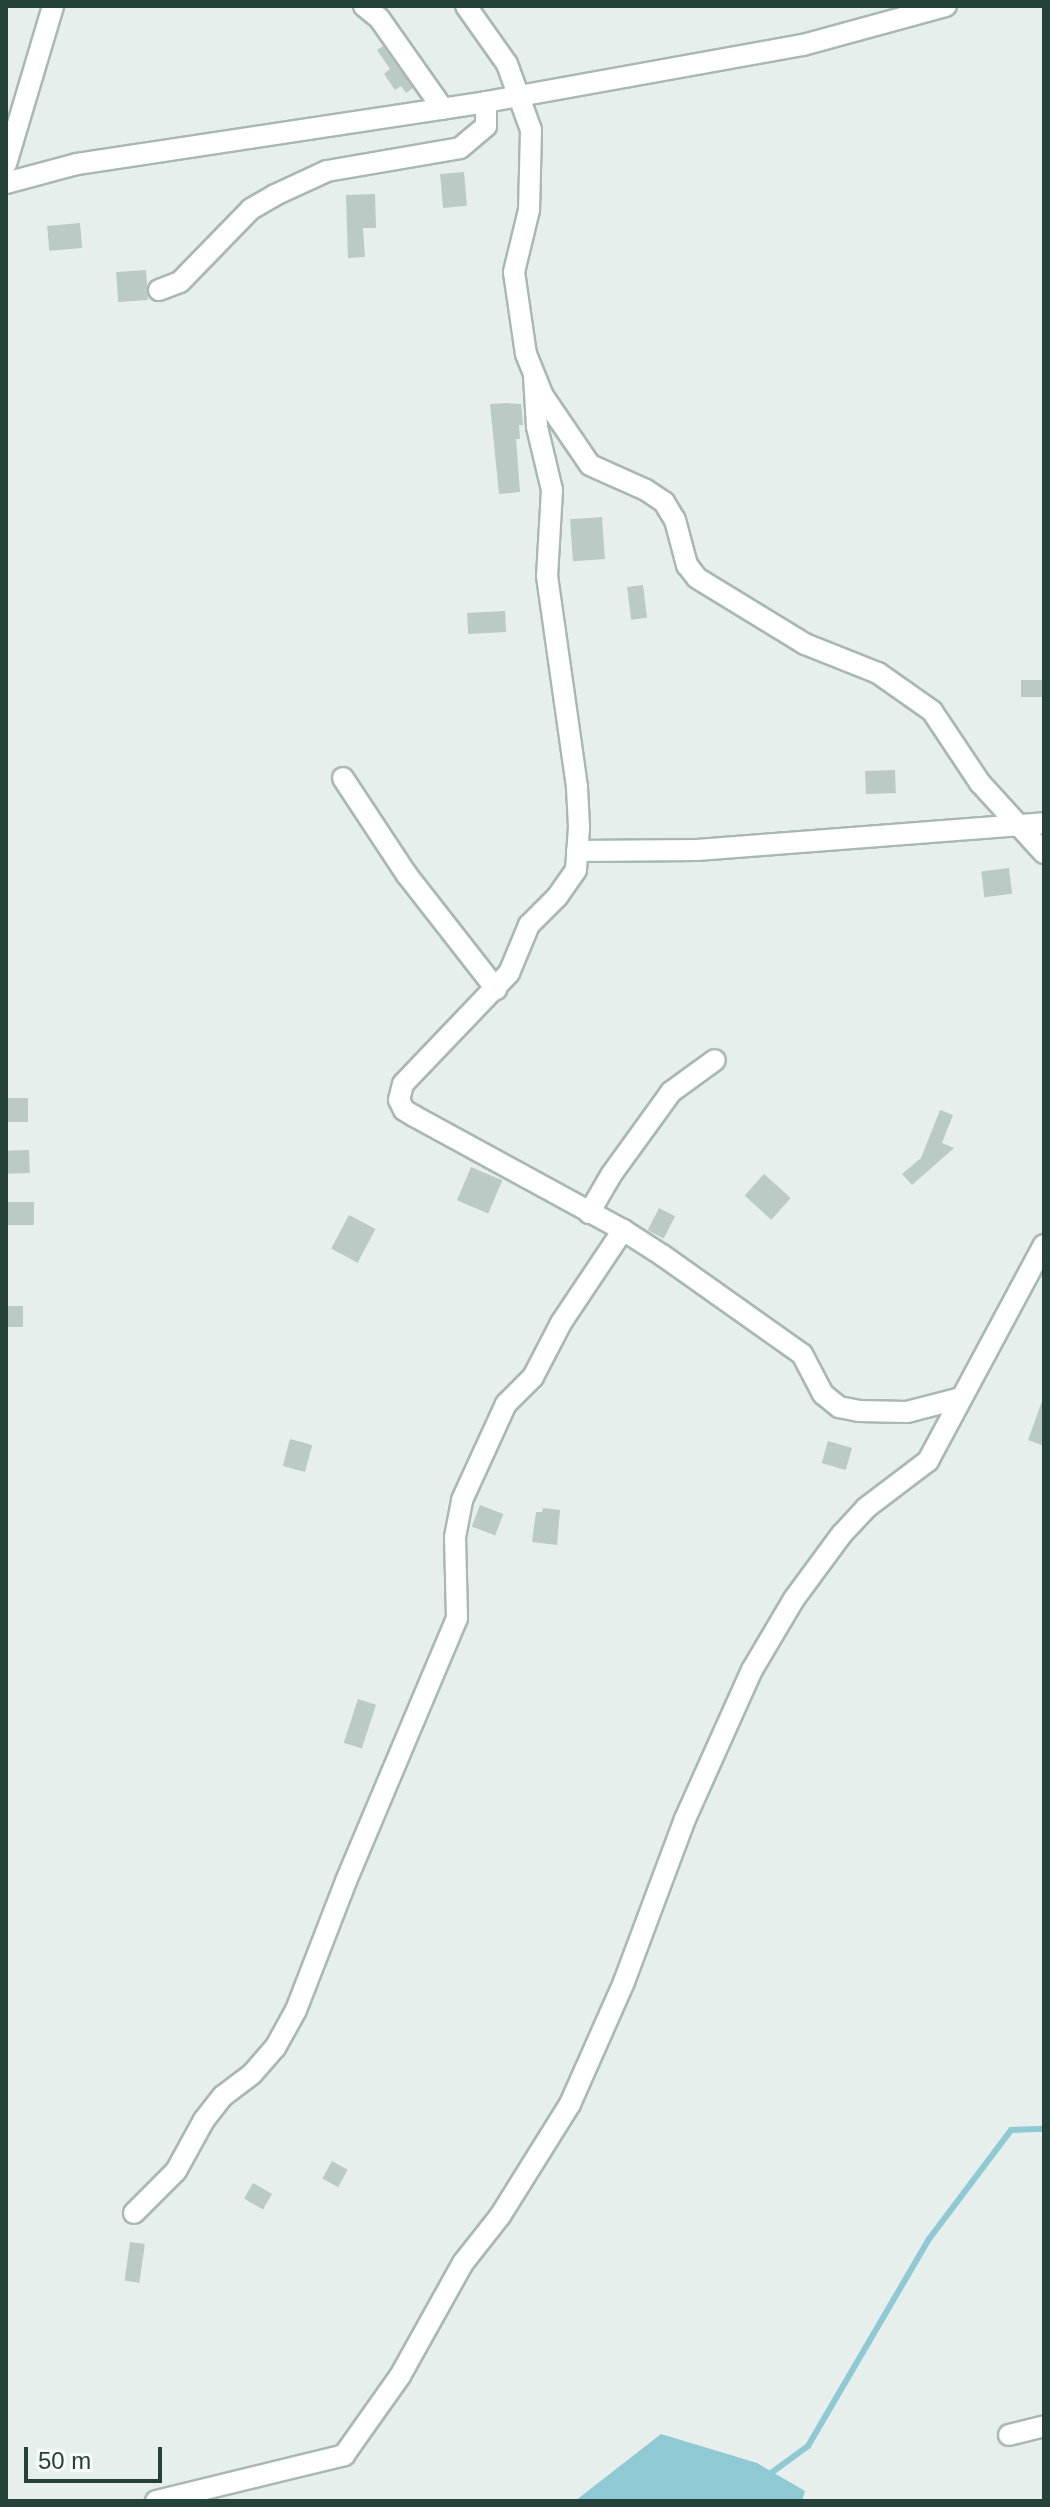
<!DOCTYPE html>
<style>
body{margin:0}
#map{position:relative;width:1050px;height:2507px;overflow:hidden;background:#e6efeb;font-family:Helvetica,sans-serif}
div>[style]{position:absolute}
.water>*{inset:0;background:#8ec9d4}
.stream>*{height:6px;margin:-3px;padding:0 3px;transform-origin:3px;border-radius:3px;background:#8ec9d4}
.building>*{inset:0;background:#bbcac4;transform-origin:0 0}
.roads{filter:drop-shadow(2px 0 #a8b8b2) drop-shadow(-2px 0 #a8b8b2) drop-shadow(0 2px #a8b8b2) drop-shadow(0 -2px #a8b8b2)}
.minor>*{height:20px;margin:-10px;padding:0 10px;transform-origin:10px;border-radius:10px;background:#fff}
span{translate:-50% -50%;white-space:nowrap;text-align:center;line-height:1.15;-webkit-text-stroke:8px #f7fbf9;paint-order:stroke}
.frame{position:absolute;inset:0;border:8px solid #24423a;pointer-events:none}
.scale{position:absolute;left:24px;top:2447px;width:138px;height:36px;box-sizing:border-box;border:4px solid #24423a;border-top:0;padding-left:10px;font-size:24px;line-height:28px;white-space:nowrap;color:#24423a;-webkit-text-stroke:6px #f7fbf9;paint-order:stroke}
</style>
<div id="map">
<div class="water">
<i style="clip-path:polygon(661px 2434px,757px 2463px,805px 2491px,802px 2501px,575px 2501px)"></i>
</div>
<div class="stream">
<i style="left:767px;top:2476px;width:51px;rotate:-36.2deg"></i>
<i style="left:808px;top:2446px;width:240px;rotate:-59.7deg"></i>
<i style="left:929px;top:2239px;width:136px;rotate:-53deg"></i>
<i style="left:1011px;top:2130px;width:33px;rotate:-2deg"></i>
</div>
<div class="building">
<i style="clip-path:polygon(383px 46px,413px 88px,406px 93px,401px 86px,395px 90px,384px 74px,390px 69px,377px 50px)"></i>
<i style="left:464px;top:172px;width:34px;height:24px;rotate:85deg"></i>
<i style="clip-path:polygon(375px 194px,376px 228px,363px 228px,365px 257px,348px 258px,346px 195px)"></i>
<i style="left:80px;top:223px;width:25px;height:33px;rotate:85deg"></i>
<i style="left:146px;top:270px;width:30px;height:30px;rotate:86deg"></i>
<i style="clip-path:polygon(506px 403px,521px 404px,523px 425px,519px 425px,520px 439px,516px 439px,520px 492px,499px 494px,490px 404px)"></i>
<i style="left:602px;top:517px;width:42px;height:32px;rotate:86deg"></i>
<i style="left:643px;top:585px;width:33px;height:16px;rotate:83deg"></i>
<i style="left:505px;top:611px;width:21px;height:38px;rotate:87deg"></i>
<i style="left:1044px;top:680px;width:17px;height:23px;rotate:90deg"></i>
<i style="left:895px;top:770px;width:23px;height:30px;rotate:88deg"></i>
<i style="left:1009px;top:868px;width:26px;height:28px;rotate:83deg"></i>
<i style="left:6px;top:1098px;width:22px;height:24px"></i>
<i style="clip-path:polygon(940px 1110px,953px 1115px,942px 1143px,954px 1148px,912px 1185px,902px 1174px,921px 1158px)"></i>
<i style="left:29px;top:1150px;width:23px;height:23px;rotate:88deg"></i>
<i style="left:471px;top:1167px;width:34px;height:36px;rotate:23deg"></i>
<i style="left:764px;top:1174px;width:36px;height:29px;rotate:42deg"></i>
<i style="left:6px;top:1202px;width:28px;height:23px"></i>
<i style="left:659px;top:1208px;width:18px;height:25px;rotate:27deg"></i>
<i style="left:349px;top:1215px;width:30px;height:38px;rotate:28deg"></i>
<i style="left:6px;top:1306px;width:17px;height:21px"></i>
<i style="clip-path:polygon(1042px 1401px,1044px 1401px,1044px 1446px,1028px 1440px)"></i>
<i style="left:290px;top:1439px;width:23px;height:28px;rotate:15deg"></i>
<i style="left:828px;top:1441px;width:25px;height:23px;rotate:16deg"></i>
<i style="left:480px;top:1505px;width:25px;height:23px;rotate:21deg"></i>
<i style="clip-path:polygon(543px 1508px,560px 1510px,557px 1545px,532px 1542px,536px 1512px,542px 1512px)"></i>
<i style="left:358px;top:1699px;width:19px;height:46px;rotate:18deg"></i>
<i style="left:332px;top:2161px;width:18px;height:20px;rotate:29deg"></i>
<i style="left:253px;top:2183px;width:22px;height:18px;rotate:30deg"></i>
<i style="left:130px;top:2242px;width:15px;height:39px;rotate:8deg"></i>
</div>
<div class="roads">
<div class="minor">
<i style="left:364px;top:6px;width:19px;rotate:39deg"></i>
<i style="left:379px;top:18px;width:111px;rotate:54.9deg"></i>
<i style="left:466px;top:6px;width:71px;rotate:54.7deg"></i>
<i style="left:507px;top:64px;width:70px;rotate:70deg"></i>
<i style="left:531px;top:130px;width:80px;rotate:91.4deg"></i>
<i style="left:529px;top:210px;width:64px;rotate:103.6deg"></i>
<i style="left:514px;top:272px;width:83px;rotate:81.7deg"></i>
<i style="left:526px;top:354px;width:45px;rotate:68deg"></i>
<i style="left:543px;top:396px;width:83px;rotate:55.7deg"></i>
<i style="left:590px;top:465px;width:61px;rotate:24.1deg"></i>
<i style="left:646px;top:490px;width:22px;rotate:34deg"></i>
<i style="left:664px;top:502px;width:21px;rotate:59deg"></i>
<i style="left:675px;top:520px;width:47px;rotate:75.1deg"></i>
<i style="left:687px;top:565px;width:16px;rotate:52deg"></i>
<i style="left:697px;top:578px;width:127px;rotate:31.4deg"></i>
<i style="left:805px;top:644px;width:79px;rotate:21.7deg"></i>
<i style="left:878px;top:673px;width:66px;rotate:35.1deg"></i>
<i style="left:932px;top:711px;width:87px;rotate:56.3deg"></i>
<i style="left:980px;top:783px;width:95px;rotate:47.6deg"></i>
<i style="left:6px;top:164px;width:165px;rotate:-73.4deg"></i>
<i style="left:6px;top:183px;width:73px;rotate:-15deg"></i>
<i style="left:77px;top:164px;width:414px;rotate:-8.6deg"></i>
<i style="left:486px;top:102px;width:322px;rotate:-10.2deg"></i>
<i style="left:803px;top:45px;width:148px;rotate:-15.3deg"></i>
<i style="left:159px;top:290px;width:22px;rotate:-21deg"></i>
<i style="left:180px;top:282px;width:102px;rotate:-45.8deg"></i>
<i style="left:251px;top:209px;width:28px;rotate:-30deg"></i>
<i style="left:275px;top:195px;width:57px;rotate:-24.8deg"></i>
<i style="left:327px;top:171px;width:135px;rotate:-9.8deg"></i>
<i style="left:460px;top:148px;width:34px;rotate:-40deg"></i>
<i style="left:486px;top:126px;width:24px;rotate:-90deg"></i>
<i style="left:534px;top:376px;width:51px;rotate:86.6deg"></i>
<i style="left:537px;top:427px;width:65px;rotate:76.6deg"></i>
<i style="left:552px;top:490px;width:86px;rotate:93.3deg"></i>
<i style="left:547px;top:576px;width:214px;rotate:81.9deg"></i>
<i style="left:577px;top:788px;width:39px;rotate:87deg"></i>
<i style="left:579px;top:827px;width:43px;rotate:94deg"></i>
<i style="left:576px;top:870px;width:33px;rotate:125deg"></i>
<i style="left:557px;top:897px;width:40px;rotate:135deg"></i>
<i style="left:529px;top:925px;width:52px;rotate:112.6deg"></i>
<i style="left:509px;top:973px;width:153px;rotate:133.7deg"></i>
<i style="left:403px;top:1084px;width:16px;rotate:104deg"></i>
<i style="left:399px;top:1100px;width:11px;rotate:63deg"></i>
<i style="left:404px;top:1110px;width:12px;rotate:31deg"></i>
<i style="left:414px;top:1116px;width:238px;rotate:28.6deg"></i>
<i style="left:623px;top:1230px;width:46px;rotate:32.7deg"></i>
<i style="left:662px;top:1255px;width:171px;rotate:35.3deg"></i>
<i style="left:802px;top:1354px;width:45px;rotate:62.3deg"></i>
<i style="left:823px;top:1394px;width:21px;rotate:39deg"></i>
<i style="left:839px;top:1407px;width:20px;rotate:11deg"></i>
<i style="left:859px;top:1411px;width:48px;rotate:1.2deg"></i>
<i style="left:907px;top:1412px;width:56px;rotate:-14.5deg"></i>
<i style="left:343px;top:778px;width:116px;rotate:56.6deg"></i>
<i style="left:407px;top:875px;width:145px;rotate:52deg"></i>
<i style="left:577px;top:851px;width:120px;rotate:-0.5deg"></i>
<i style="left:697px;top:850px;width:348px;rotate:-4.4deg"></i>
<i style="left:589px;top:1213px;width:44px;rotate:-59.9deg"></i>
<i style="left:611px;top:1175px;width:102px;rotate:-54.1deg"></i>
<i style="left:671px;top:1092px;width:54px;rotate:-36deg"></i>
<i style="left:134px;top:2213px;width:59px;rotate:-45deg"></i>
<i style="left:176px;top:2171px;width:58px;rotate:-61.2deg"></i>
<i style="left:204px;top:2120px;width:31px;rotate:-52deg"></i>
<i style="left:223px;top:2096px;width:36px;rotate:-37deg"></i>
<i style="left:252px;top:2074px;width:35px;rotate:-49deg"></i>
<i style="left:275px;top:2048px;width:43px;rotate:-61.1deg"></i>
<i style="left:296px;top:2010px;width:138px;rotate:-68.8deg"></i>
<i style="left:346px;top:1881px;width:285px;rotate:-67.1deg"></i>
<i style="left:457px;top:1618px;width:81px;rotate:-91.4deg"></i>
<i style="left:455px;top:1537px;width:38px;rotate:-79deg"></i>
<i style="left:462px;top:1500px;width:106px;rotate:-65.4deg"></i>
<i style="left:506px;top:1404px;width:38px;rotate:-45deg"></i>
<i style="left:533px;top:1377px;width:61px;rotate:-62.6deg"></i>
<i style="left:561px;top:1323px;width:112px;rotate:-56.3deg"></i>
<i style="left:1009px;top:2435px;width:36px;rotate:-14deg"></i>
<i style="left:156px;top:2501px;width:194px;rotate:-13.7deg"></i>
<i style="left:344px;top:2455px;width:97px;rotate:-54.7deg"></i>
<i style="left:400px;top:2376px;width:129px;rotate:-60.9deg"></i>
<i style="left:463px;top:2263px;width:60px;rotate:-51.8deg"></i>
<i style="left:500px;top:2216px;width:132px;rotate:-58deg"></i>
<i style="left:570px;top:2104px;width:133px;rotate:-66.1deg"></i>
<i style="left:624px;top:1982px;width:174px;rotate:-69.5deg"></i>
<i style="left:685px;top:1819px;width:163px;rotate:-65.8deg"></i>
<i style="left:752px;top:1670px;width:82px;rotate:-59.4deg"></i>
<i style="left:794px;top:1599px;width:81px;rotate:-53.6deg"></i>
<i style="left:842px;top:1534px;width:35px;rotate:-47deg"></i>
<i style="left:866px;top:1508px;width:78px;rotate:-37.2deg"></i>
<i style="left:928px;top:1461px;width:245px;rotate:-61.8deg"></i>
</div>
</div>
<div class="frame"></div>
<div class="scale">50 m</div>
</div>
